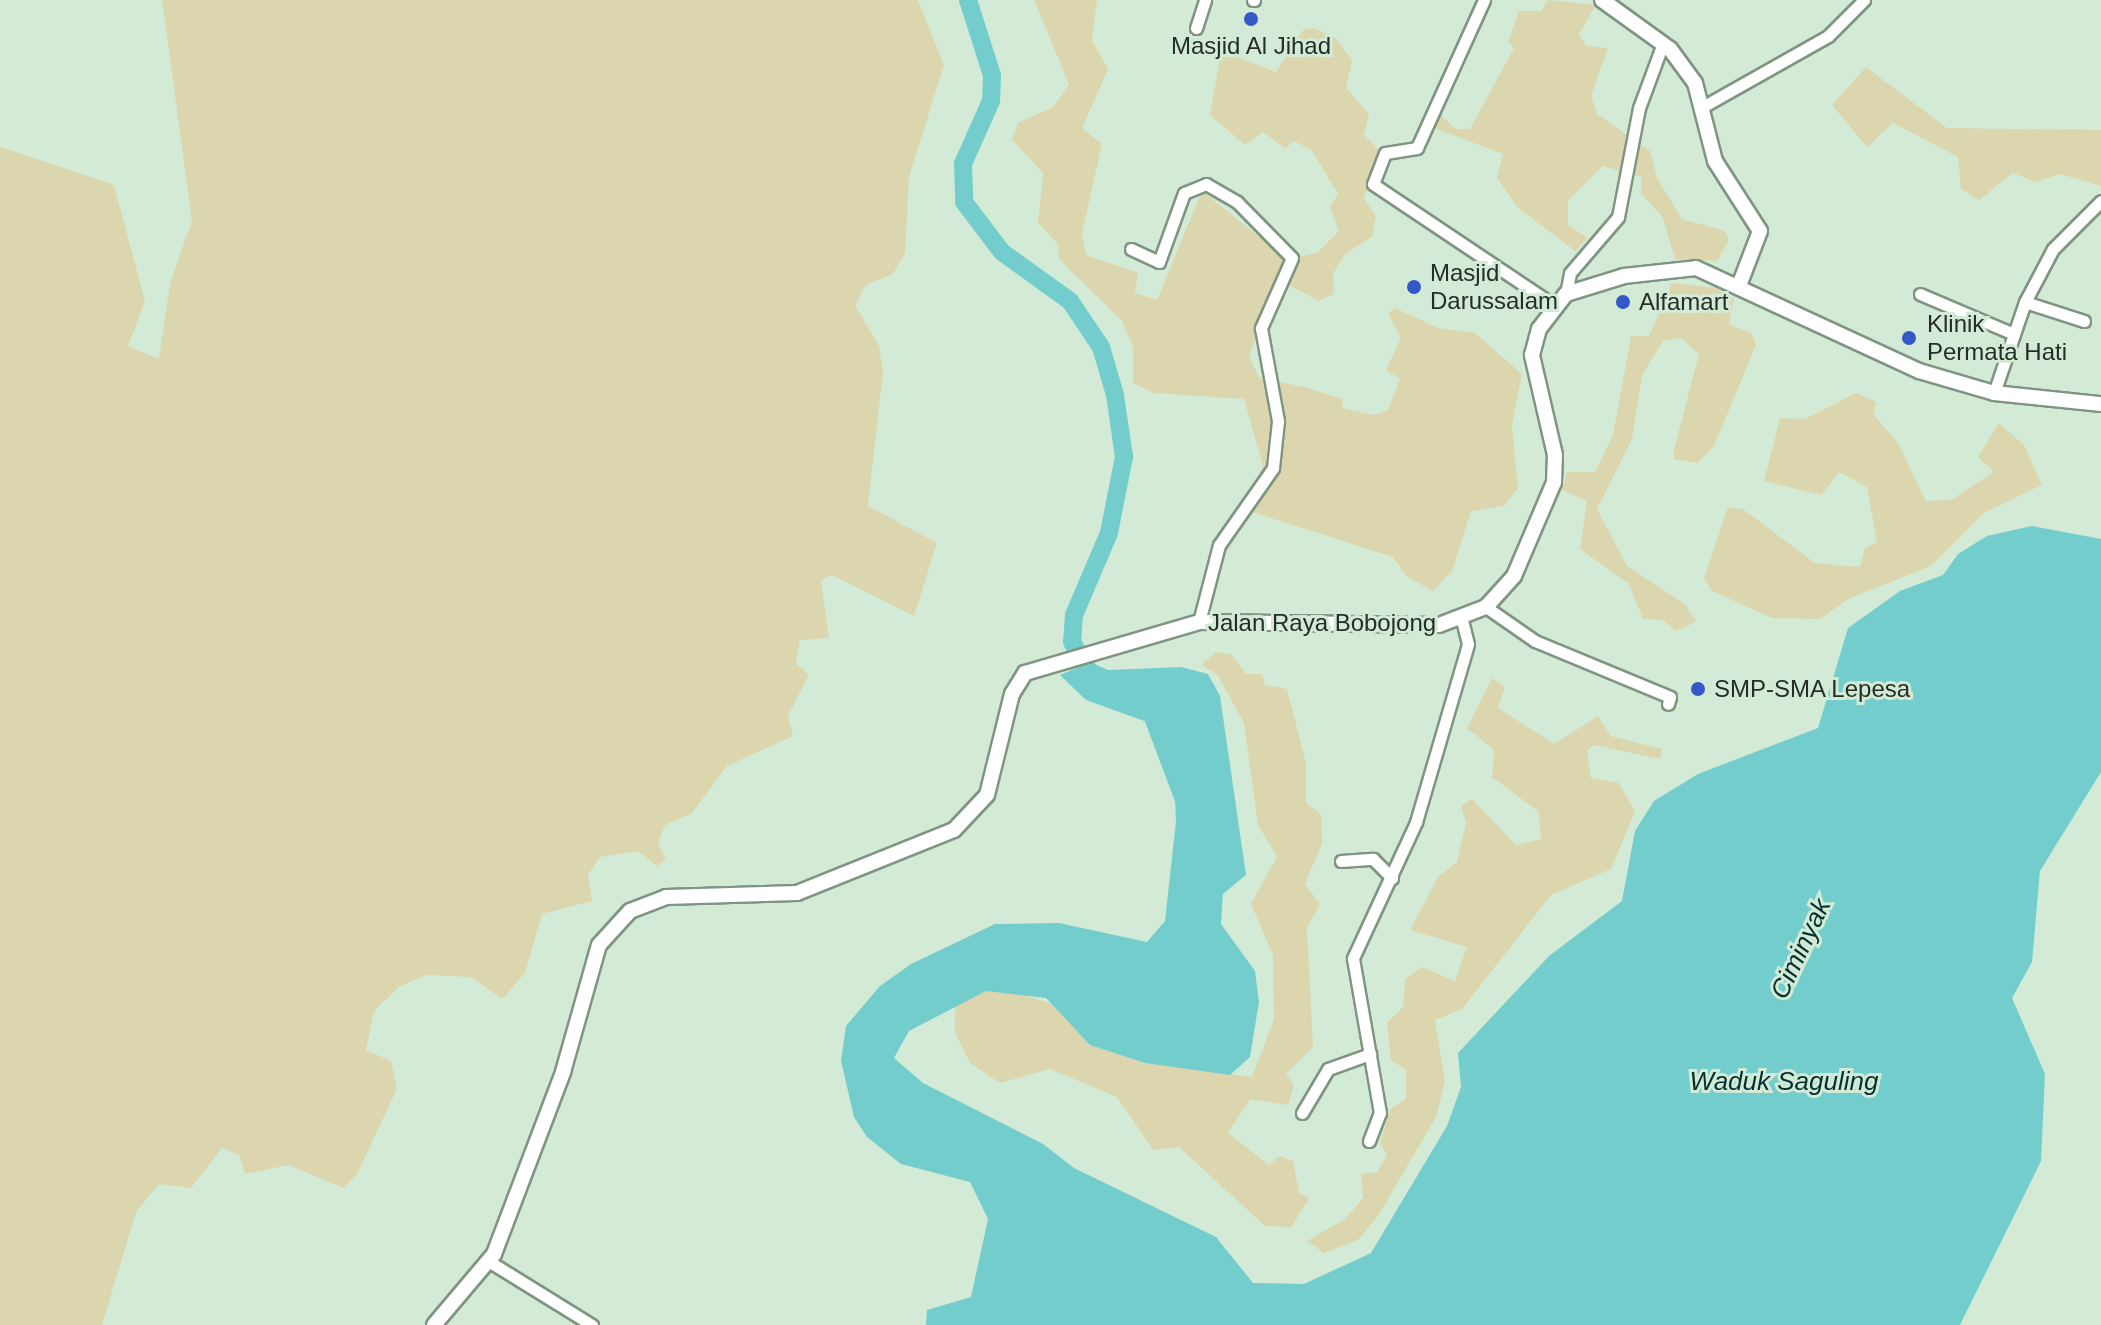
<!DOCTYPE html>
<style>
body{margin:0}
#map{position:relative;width:2101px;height:1325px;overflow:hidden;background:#d3ebd6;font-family:Arial,sans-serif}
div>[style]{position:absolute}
.green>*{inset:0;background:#dcd6ae}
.water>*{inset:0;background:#74cdcd}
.river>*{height:18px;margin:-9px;padding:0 9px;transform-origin:9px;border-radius:9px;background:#74cdcd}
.roads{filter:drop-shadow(2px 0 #7f9582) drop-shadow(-2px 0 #7f9582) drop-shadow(0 2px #7f9582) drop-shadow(0 -2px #7f9582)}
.minor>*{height:11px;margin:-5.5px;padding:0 5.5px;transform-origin:5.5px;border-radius:5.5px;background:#fff}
.tertiary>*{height:14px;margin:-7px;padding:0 7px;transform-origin:7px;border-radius:7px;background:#fff}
.secondary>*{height:14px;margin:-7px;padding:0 7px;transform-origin:7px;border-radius:7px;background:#fff}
.dots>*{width:22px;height:22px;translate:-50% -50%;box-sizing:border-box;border:4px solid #d3ebd6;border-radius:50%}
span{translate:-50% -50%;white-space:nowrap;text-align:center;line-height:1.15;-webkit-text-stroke:6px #d3ebd6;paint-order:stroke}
.poi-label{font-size:24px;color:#252e26}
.left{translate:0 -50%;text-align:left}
.street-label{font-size:24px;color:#252e26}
.water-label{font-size:26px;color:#033131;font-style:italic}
</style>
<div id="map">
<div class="green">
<i style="clip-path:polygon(162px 0,918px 0,944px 65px,909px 177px,905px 253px,893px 274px,866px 285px,855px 305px,879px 346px,883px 372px,868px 506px,937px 543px,914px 616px,832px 575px,821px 580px,829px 638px,800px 640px,796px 664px,809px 675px,788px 716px,793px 736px,727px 766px,692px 813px,665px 825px,658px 844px,666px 859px,657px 866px,638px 851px,600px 857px,588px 875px,592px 901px,542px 914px,525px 973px,502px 999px,471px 977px,426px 975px,400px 986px,374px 1011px,366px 1050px,391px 1061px,397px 1089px,356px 1176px,343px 1188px,289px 1165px,245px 1174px,239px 1155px,222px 1148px,191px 1188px,159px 1184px,136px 1212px,102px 1325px,0 1325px,0 147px,114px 185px,145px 301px,128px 346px,159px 359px,170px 283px,192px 221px)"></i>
<i style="clip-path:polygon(1034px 0,1097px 0,1092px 40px,1108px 69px,1082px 128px,1102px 144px,1082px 234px,1086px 255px,1138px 273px,1135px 293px,1157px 300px,1202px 191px,1287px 259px,1317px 253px,1339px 231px,1330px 207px,1338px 194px,1311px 149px,1293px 141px,1286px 149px,1263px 132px,1245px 145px,1210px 115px,1221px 51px,1276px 72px,1303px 30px,1314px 28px,1336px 38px,1352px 60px,1346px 88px,1369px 114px,1364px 136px,1380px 151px,1364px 199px,1376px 216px,1372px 237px,1345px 254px,1333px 274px,1334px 294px,1319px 301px,1279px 280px,1249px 355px,1259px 378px,1305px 387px,1343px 399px,1342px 408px,1374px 415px,1388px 410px,1400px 379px,1386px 370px,1401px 338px,1388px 313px,1395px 308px,1438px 328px,1475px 333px,1522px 374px,1512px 425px,1518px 488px,1504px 506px,1471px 511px,1452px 571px,1433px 591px,1406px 576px,1393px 557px,1243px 509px,1263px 466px,1244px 399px,1154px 393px,1133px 383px,1133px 347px,1122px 321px,1060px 260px,1057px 243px,1038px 223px,1043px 173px,1012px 140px,1018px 123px,1053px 107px,1069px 84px)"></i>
<i style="clip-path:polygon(1548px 0,1596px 5px,1579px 34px,1586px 46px,1608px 48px,1591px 96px,1597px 114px,1650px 151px,1657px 178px,1682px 219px,1725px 231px,1729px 240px,1717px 261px,1675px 259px,1662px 216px,1641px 194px,1642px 177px,1603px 166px,1568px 201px,1568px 225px,1588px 238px,1575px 251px,1517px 207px,1497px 178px,1503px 154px,1434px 128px,1438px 113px,1456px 129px,1470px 129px,1514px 48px,1508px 42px,1519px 11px,1541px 11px)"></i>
<i style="clip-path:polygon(1866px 67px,1947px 128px,2101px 130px,2101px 186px,2060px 174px,2035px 182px,2013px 173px,1979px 200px,1961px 189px,1958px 157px,1893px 123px,1867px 147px,1832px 105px)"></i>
<i style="clip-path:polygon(1672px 283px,1716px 288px,1734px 299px,1729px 324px,1752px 334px,1756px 345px,1714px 446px,1698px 463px,1674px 459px,1674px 450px,1699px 354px,1681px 338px,1663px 341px,1642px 375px,1632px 439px,1597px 509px,1627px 566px,1686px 605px,1696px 622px,1676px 631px,1663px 620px,1643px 619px,1629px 584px,1580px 549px,1587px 501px,1562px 490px,1567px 472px,1595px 472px,1613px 435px,1631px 336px,1649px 336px)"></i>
<i style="clip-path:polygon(1856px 393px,1876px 402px,1874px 415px,1898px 443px,1926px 501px,1951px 500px,1994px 472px,1978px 457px,1999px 423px,2024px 445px,2042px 485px,1984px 513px,1931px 566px,1850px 598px,1820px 619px,1772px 618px,1712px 591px,1704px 579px,1728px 507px,1743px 509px,1815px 563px,1860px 567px,1865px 548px,1877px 542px,1867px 487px,1839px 472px,1821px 495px,1764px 481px,1780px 418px,1805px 419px)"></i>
<i style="clip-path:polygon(1216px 652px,1231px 654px,1246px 674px,1262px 674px,1265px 685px,1287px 689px,1306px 763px,1306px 803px,1321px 814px,1322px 843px,1305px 884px,1320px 904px,1307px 928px,1313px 1047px,1286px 1074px,1294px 1085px,1288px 1105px,1250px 1099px,1228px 1133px,1269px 1165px,1280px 1156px,1293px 1161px,1299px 1192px,1309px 1199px,1291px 1227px,1265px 1226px,1179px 1147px,1153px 1150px,1117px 1097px,1050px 1069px,1000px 1083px,970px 1063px,955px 1033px,955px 1006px,986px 991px,1015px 992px,1061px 1007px,1090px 1045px,1145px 1063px,1252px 1077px,1274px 1019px,1273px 955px,1251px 904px,1277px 857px,1258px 825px,1244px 723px,1217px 674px,1201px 665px)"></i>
<i style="clip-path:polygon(1492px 678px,1505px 687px,1498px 708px,1554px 744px,1598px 716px,1611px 736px,1662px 749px,1660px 759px,1594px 745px,1587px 751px,1591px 778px,1619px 783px,1635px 811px,1611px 869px,1551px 895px,1462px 1009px,1435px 1020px,1445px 1081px,1436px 1117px,1378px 1216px,1358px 1240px,1324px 1253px,1307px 1241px,1345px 1219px,1363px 1198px,1361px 1174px,1377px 1172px,1387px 1155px,1380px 1143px,1390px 1109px,1406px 1099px,1406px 1070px,1391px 1060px,1387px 1023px,1403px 1007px,1405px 979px,1422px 967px,1455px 981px,1467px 947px,1410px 930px,1438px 877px,1457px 862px,1466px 823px,1461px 806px,1472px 799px,1516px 845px,1541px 839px,1538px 811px,1492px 777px,1494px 750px,1467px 728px)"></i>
</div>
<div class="water">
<i style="clip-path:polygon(2032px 526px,2101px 539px,2101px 772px,2040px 871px,2032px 962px,2012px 998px,2045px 1074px,2041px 1161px,1960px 1325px,926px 1325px,927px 1310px,971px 1297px,988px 1219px,970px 1182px,901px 1164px,867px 1137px,854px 1117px,841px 1061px,846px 1026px,880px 986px,911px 964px,995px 924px,1059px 923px,1147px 942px,1165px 921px,1176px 821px,1173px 753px,1147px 722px,1086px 700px,1060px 675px,1090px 662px,1108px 670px,1181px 667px,1208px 674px,1220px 696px,1246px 875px,1223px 894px,1221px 924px,1255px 971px,1259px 1002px,1250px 1057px,1230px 1075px,1145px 1063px,1090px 1045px,1046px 998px,986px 991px,909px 1031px,894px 1058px,923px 1083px,1043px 1144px,1074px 1168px,1216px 1237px,1253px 1283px,1304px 1284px,1371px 1253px,1447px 1126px,1461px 1087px,1458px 1053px,1549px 956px,1622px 901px,1635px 831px,1654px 801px,1698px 774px,1818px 728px,1848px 628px,1900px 591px,1943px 575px,1958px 554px,1987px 536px)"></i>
</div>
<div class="river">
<i style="left:968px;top:0;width:79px;rotate:72.3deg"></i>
<i style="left:992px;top:75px;width:26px;rotate:92deg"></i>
<i style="left:991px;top:101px;width:69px;rotate:114deg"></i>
<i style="left:963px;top:164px;width:38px;rotate:88deg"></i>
<i style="left:964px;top:202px;width:63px;rotate:52.8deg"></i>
<i style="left:1002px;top:252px;width:84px;rotate:35.8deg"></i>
<i style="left:1070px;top:301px;width:55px;rotate:56deg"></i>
<i style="left:1101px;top:347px;width:50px;rotate:73.7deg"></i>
<i style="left:1115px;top:395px;width:63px;rotate:81.7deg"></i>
<i style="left:1124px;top:457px;width:77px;rotate:101.2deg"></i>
<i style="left:1109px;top:533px;width:89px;rotate:113.1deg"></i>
<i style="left:1074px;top:615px;width:27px;rotate:94deg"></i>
<i style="left:1072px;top:642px;width:32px;rotate:60deg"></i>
<i style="left:1154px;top:720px;width:82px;rotate:69.4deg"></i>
</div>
<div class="roads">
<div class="minor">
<i style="left:1253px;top:0;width:1px"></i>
<i style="left:1484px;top:0;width:162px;rotate:114.4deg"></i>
<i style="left:1417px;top:148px;width:32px;rotate:171deg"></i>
<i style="left:1385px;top:153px;width:33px;rotate:111deg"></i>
<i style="left:1373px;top:184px;width:218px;rotate:33.8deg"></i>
<i style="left:1196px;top:28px;width:29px;rotate:-72deg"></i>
<i style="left:1704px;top:106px;width:142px;rotate:-29.4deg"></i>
<i style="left:1828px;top:36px;width:51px;rotate:-45deg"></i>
<i style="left:1131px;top:249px;width:31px;rotate:25deg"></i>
<i style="left:1159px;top:262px;width:73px;rotate:-70.1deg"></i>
<i style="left:1184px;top:193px;width:24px;rotate:-22deg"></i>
<i style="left:1206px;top:184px;width:36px;rotate:30deg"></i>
<i style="left:1237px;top:202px;width:78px;rotate:45.5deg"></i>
<i style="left:1292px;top:258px;width:77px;rotate:113.9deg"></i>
<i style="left:1261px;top:328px;width:95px;rotate:79.6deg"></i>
<i style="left:1278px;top:421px;width:47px;rotate:96.1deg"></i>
<i style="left:1273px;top:468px;width:94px;rotate:125deg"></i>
<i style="left:1219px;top:545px;width:80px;rotate:104.6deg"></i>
<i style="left:1566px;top:294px;width:21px;rotate:-79deg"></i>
<i style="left:1570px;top:273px;width:74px;rotate:-49.4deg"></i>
<i style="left:1618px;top:217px;width:111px;rotate:-79.1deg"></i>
<i style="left:1639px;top:108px;width:69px;rotate:-69.7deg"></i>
<i style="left:1920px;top:294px;width:102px;rotate:23.1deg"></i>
<i style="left:2025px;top:302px;width:60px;rotate:-62.2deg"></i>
<i style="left:2053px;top:249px;width:68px;rotate:-45deg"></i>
<i style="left:1994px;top:393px;width:96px;rotate:-71.2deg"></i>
<i style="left:2025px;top:302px;width:62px;rotate:17.9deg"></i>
<i style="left:1486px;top:607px;width:60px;rotate:34.8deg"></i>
<i style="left:1535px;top:641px;width:146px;rotate:22.5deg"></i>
<i style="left:1670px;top:697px;width:7px;rotate:106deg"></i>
<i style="left:1341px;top:861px;width:32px;rotate:-4deg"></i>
<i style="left:1373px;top:859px;width:27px;rotate:45deg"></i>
<i style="left:1302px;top:1113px;width:51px;rotate:-59.4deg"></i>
<i style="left:1328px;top:1069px;width:45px;rotate:-19.7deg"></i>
<i style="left:1369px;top:1141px;width:30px;rotate:-69deg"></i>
<i style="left:1380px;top:1113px;width:157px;rotate:-99.9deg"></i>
<i style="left:1353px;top:958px;width:150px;rotate:-65.1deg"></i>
<i style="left:1416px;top:822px;width:185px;rotate:-73.7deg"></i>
<i style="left:1468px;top:644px;width:25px;rotate:-104deg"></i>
<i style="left:490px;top:1262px;width:120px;rotate:31.7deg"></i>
</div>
<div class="tertiary">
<i style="left:1602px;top:0;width:84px;rotate:35.8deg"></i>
<i style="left:1670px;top:49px;width:42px;rotate:53.7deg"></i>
<i style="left:1695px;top:83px;width:81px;rotate:75.6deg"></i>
<i style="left:1715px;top:161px;width:83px;rotate:57.3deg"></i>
<i style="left:1760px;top:231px;width:56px;rotate:111deg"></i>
</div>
<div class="secondary">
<i style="left:434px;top:1325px;width:93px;rotate:-49.8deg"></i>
<i style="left:494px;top:1254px;width:195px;rotate:-69.2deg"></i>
<i style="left:563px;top:1072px;width:132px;rotate:-74.2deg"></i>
<i style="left:599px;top:945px;width:46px;rotate:-47.6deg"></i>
<i style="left:630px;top:911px;width:39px;rotate:-21deg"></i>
<i style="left:666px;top:897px;width:131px;rotate:-1.7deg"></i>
<i style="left:797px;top:893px;width:169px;rotate:-21.9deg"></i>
<i style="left:954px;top:830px;width:48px;rotate:-46.7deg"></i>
<i style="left:987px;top:795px;width:104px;rotate:-76.1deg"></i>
<i style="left:1012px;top:694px;width:25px;rotate:-58deg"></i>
<i style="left:1025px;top:673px;width:181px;rotate:-16.3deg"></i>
<i style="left:1199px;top:622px;width:240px;rotate:0.7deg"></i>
<i style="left:1439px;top:625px;width:50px;rotate:-21deg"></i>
<i style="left:1486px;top:607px;width:42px;rotate:-47.9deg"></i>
<i style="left:1514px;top:576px;width:102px;rotate:-66.9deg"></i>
<i style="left:1554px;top:482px;width:27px;rotate:-88deg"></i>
<i style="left:1555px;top:455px;width:103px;rotate:-103deg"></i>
<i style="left:1532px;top:355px;width:27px;rotate:-75deg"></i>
<i style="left:1539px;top:329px;width:44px;rotate:-52.4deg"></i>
<i style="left:1566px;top:294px;width:61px;rotate:-17.2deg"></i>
<i style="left:1624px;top:276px;width:72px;rotate:-6.3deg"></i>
<i style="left:1696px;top:268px;width:246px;rotate:24.8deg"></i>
<i style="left:1919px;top:371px;width:78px;rotate:16.3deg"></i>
<i style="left:1994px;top:393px;width:108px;rotate:5.9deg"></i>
</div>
</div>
<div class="dots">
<i style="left:1251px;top:19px;background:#3558c9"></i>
<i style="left:1414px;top:287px;background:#3558c9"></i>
<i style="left:1623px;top:302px;background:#3558c9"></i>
<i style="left:1909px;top:338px;background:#3558c9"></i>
<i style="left:1698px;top:689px;background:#3558c9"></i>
</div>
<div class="poi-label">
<span style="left:1251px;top:46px">Masjid Al Jihad</span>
<span class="left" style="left:1430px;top:287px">Masjid<br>Darussalam</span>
<span class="left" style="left:1639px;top:302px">Alfamart</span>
<span class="left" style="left:1927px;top:338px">Klinik<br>Permata Hati</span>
<span class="left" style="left:1714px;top:689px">SMP-SMA Lepesa</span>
</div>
<div class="street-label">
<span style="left:1322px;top:623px">Jalan Raya Bobojong</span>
</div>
<div class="water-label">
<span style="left:1801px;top:949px;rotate:-65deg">Ciminyak</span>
<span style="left:1784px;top:1082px">Waduk Saguling</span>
</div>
</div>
